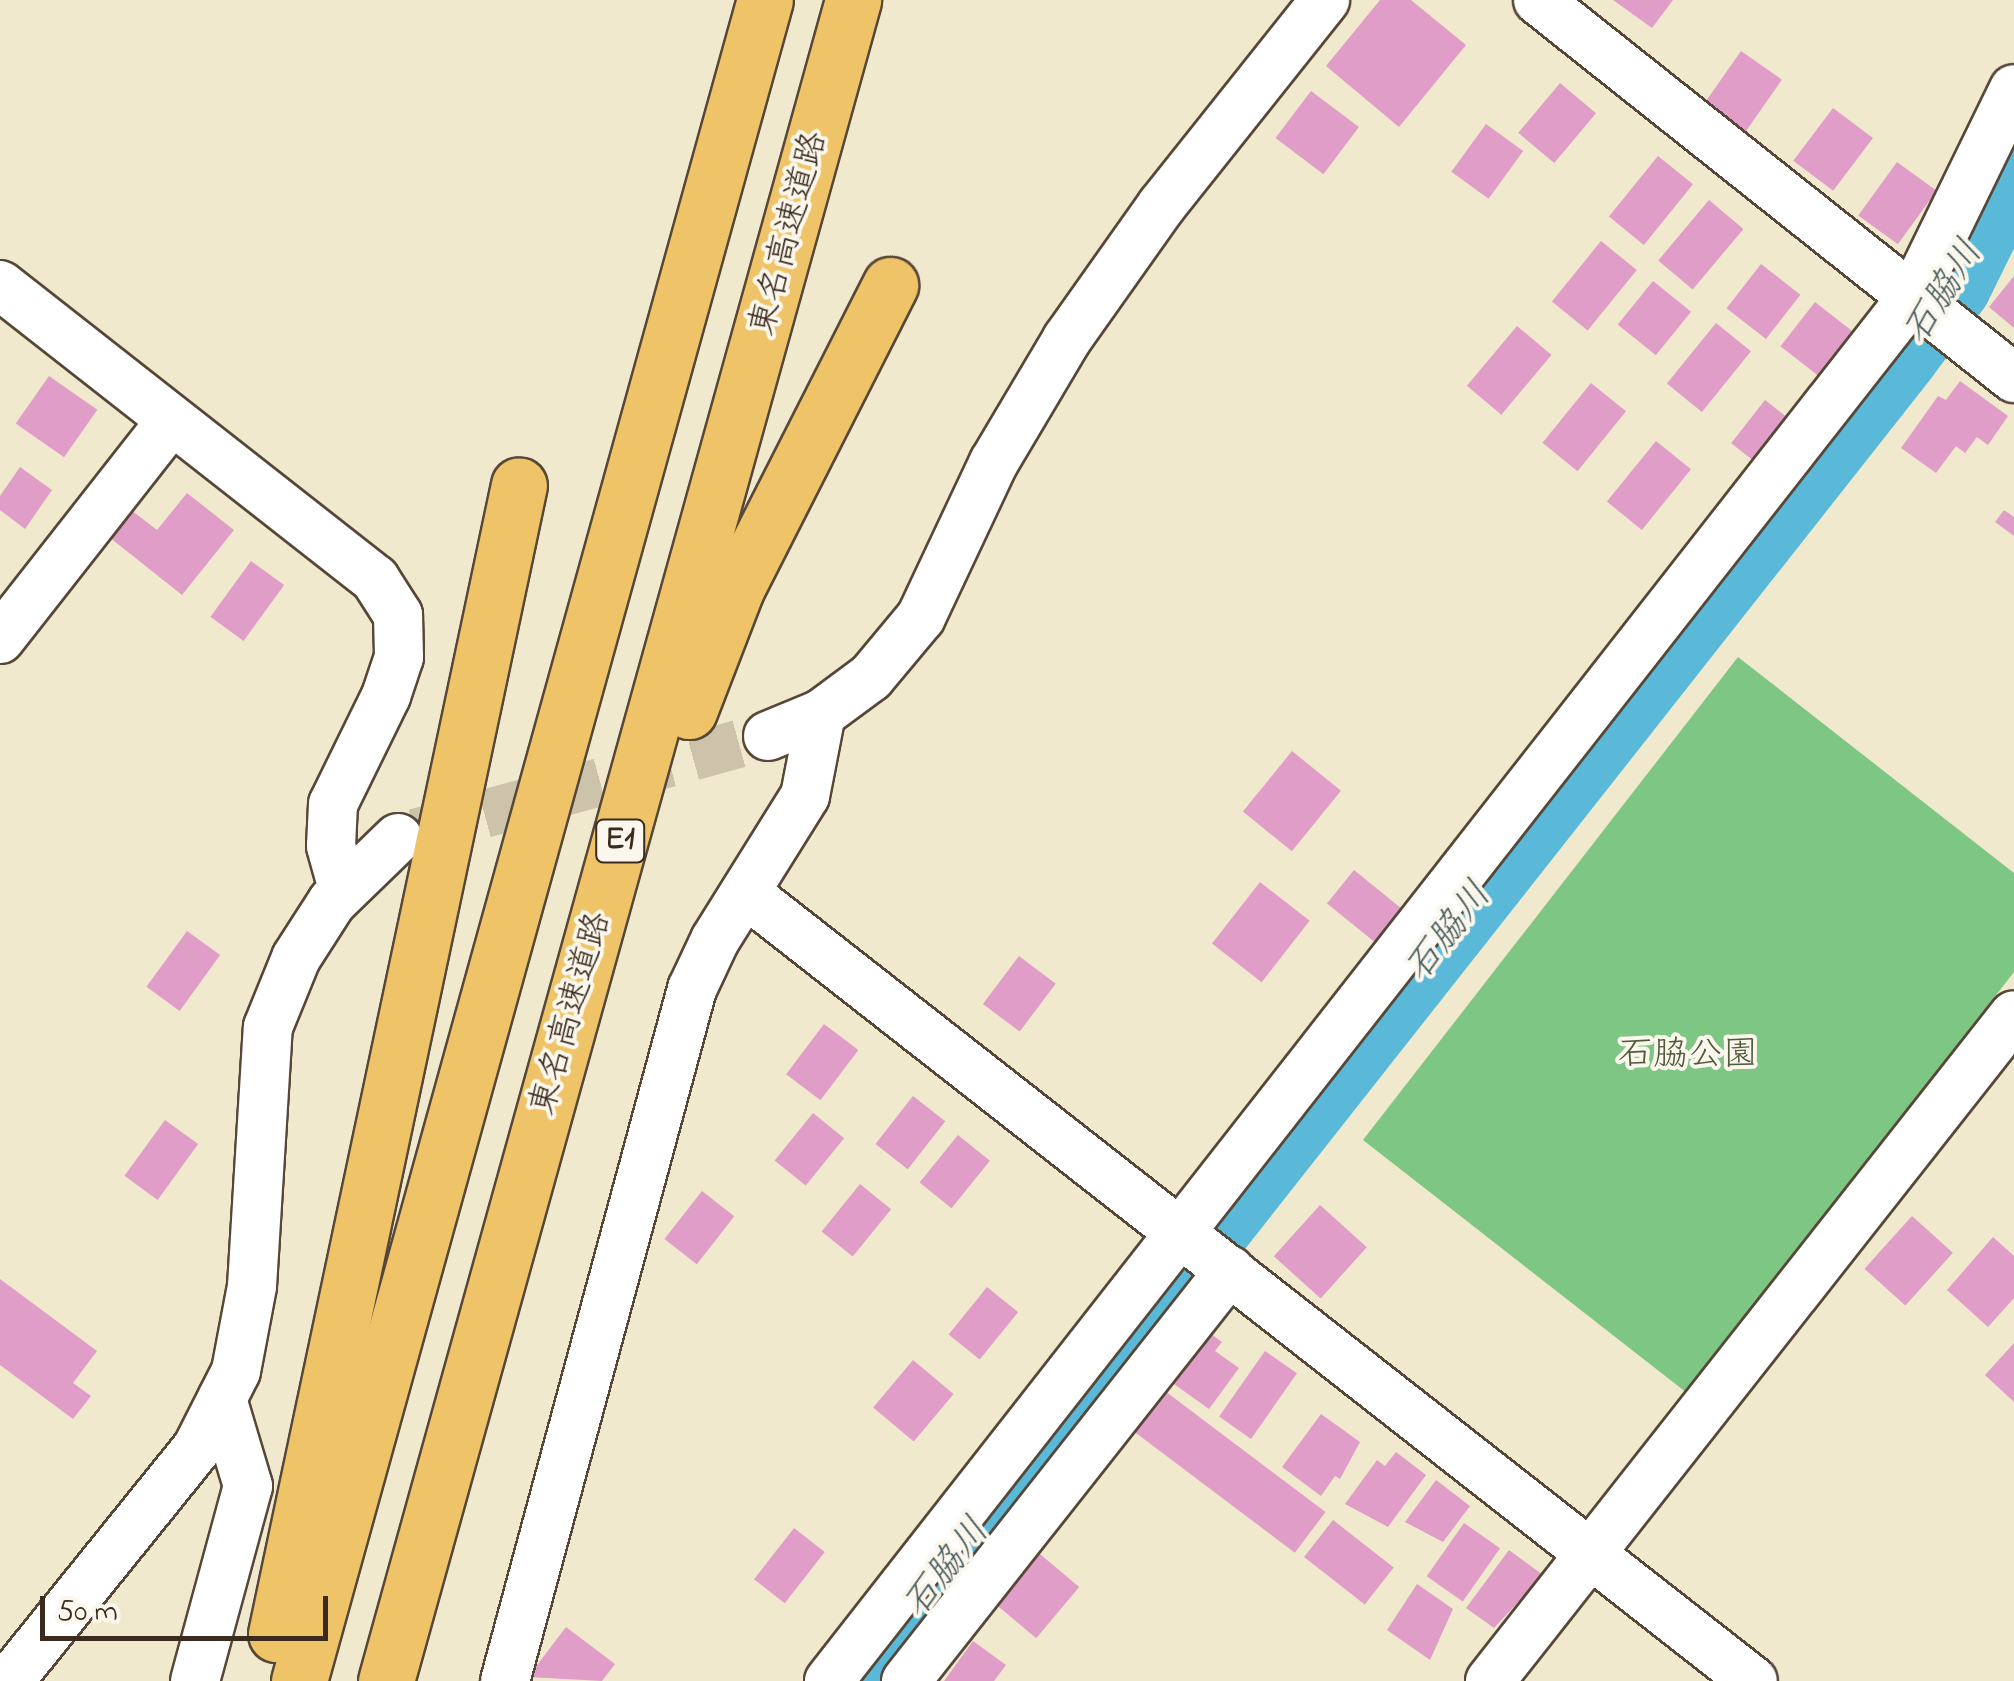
<!DOCTYPE html>
<meta charset="utf-8">
<style>
body{margin:0}
#map{position:relative;width:2014px;height:1681px;overflow:hidden;background:#f1e9ce;font-family:"Indie Flower","Klee One",sans-serif}
div>[style]{position:absolute}
.green>*{inset:0;background:#7dc683}
.river>*{height:70px;margin:-35px;padding:0 35px;transform-origin:35px;border-radius:35px;background:#5ab9d8}
.building>*{inset:0;background:#e09dc8;transform-origin:0 0}
.minor-tunnel>*{height:48px;margin-top:-24px;transform-origin:0;background:repeating-linear-gradient(90deg,#cdc3ab 0 48px,transparent 0 72px)}
.roads{filter:drop-shadow(2px 0 #564738) drop-shadow(-2px 0 #564738) drop-shadow(0 2px #564738) drop-shadow(0 -2px #564738)}
.minor>*{height:48px;margin:-24px;padding:0 24px;transform-origin:24px;border-radius:24px;background:#fff}
.highway>*{height:55px;margin:-27.5px;padding:0 27.5px;transform-origin:27.5px;border-radius:27.5px;background:#efc469}
span{translate:-50% -50%;white-space:nowrap;text-align:center;line-height:1.15;-webkit-text-stroke:8px #fbf7ec;paint-order:stroke}
.shield-label span{padding:2px 8px;background:#fbf7ec;border:2px solid;border-radius:8px;-webkit-text-stroke-width:0}
.shield-label{font-size:32px;color:#3b2a1e;font-weight:700}
.street-label{font-size:35px;color:#3b2a1e}
.park-label{font-size:35px;color:#4f593c}
.water-label{font-size:38px;color:#465c5f;font-style:italic}
.scale{position:absolute;left:40px;top:1596px;width:288px;height:45px;box-sizing:border-box;border:5px solid #3b2a1e;border-top:0;padding-left:12px;font-size:30px;line-height:35px;white-space:nowrap;color:#3b2a1e;-webkit-text-stroke:8px #fbf7ec;paint-order:stroke}
</style>
<div id="map">
<div class="green">
<i style="clip-path:polygon(1738px 657px,2014px 873px,2014px 972px,1687px 1393px,1363px 1140px)"></i>
</div>
<div class="river">
<i style="left:860px;top:1681px;width:1687px;rotate:-51.76deg"></i>
<i style="left:1904px;top:356px;width:86px;rotate:-53deg"></i>
<i style="left:1956px;top:287px;width:131px;rotate:-63.8deg"></i>
</div>
<div class="building">
<i style="clip-path:polygon(1380px 0,1411px 0,1466px 45px,1399px 127px,1326px 66px)"></i>
<i style="clip-path:polygon(1613px 0,1673px 0,1652px 28px)"></i>
<i style="left:1741px;top:51px;width:50px;height:65px;rotate:35deg"></i>
<i style="left:1560px;top:83px;width:47px;height:65px;rotate:40deg"></i>
<i style="left:1311px;top:91px;width:60px;height:59px;rotate:37deg"></i>
<i style="left:1833px;top:108px;width:50px;height:66px;rotate:37deg"></i>
<i style="left:1486px;top:124px;width:46px;height:59px;rotate:36deg"></i>
<i style="left:1658px;top:156px;width:45px;height:78px;rotate:39deg"></i>
<i style="left:1897px;top:162px;width:49px;height:66px;rotate:36deg"></i>
<i style="left:1709px;top:200px;width:45px;height:79px;rotate:40deg"></i>
<i style="left:1601px;top:241px;width:46px;height:78px;rotate:39deg"></i>
<i style="left:1761px;top:264px;width:50px;height:56px;rotate:38deg"></i>
<i style="clip-path:polygon(2014px 276px,2014px 328px,1989px 307px)"></i>
<i style="left:1653px;top:281px;width:49px;height:56px;rotate:39deg"></i>
<i style="left:1815px;top:302px;width:50px;height:56px;rotate:38deg"></i>
<i style="left:1716px;top:323px;width:45px;height:78px;rotate:39deg"></i>
<i style="left:1517px;top:326px;width:45px;height:78px;rotate:40deg"></i>
<i style="left:49px;top:376px;width:59px;height:58px;rotate:35deg"></i>
<i style="clip-path:polygon(1960px 381px,2008px 416px,1988px 445px,1977px 437px,1965px 453px,1956px 446px,1936px 473px,1901px 448px,1938px 396px,1946px 400px)"></i>
<i style="left:1591px;top:383px;width:45px;height:77px;rotate:39deg"></i>
<i style="left:1765px;top:400px;width:37px;height:55px;rotate:38deg"></i>
<i style="left:1656px;top:441px;width:45px;height:78px;rotate:39deg"></i>
<i style="clip-path:polygon(20px 467px,52px 490px,25px 529px,0 510px,0 496px)"></i>
<i style="clip-path:polygon(187px 493px,234px 530px,182px 595px,109px 537px,131px 510px,157px 530px)"></i>
<i style="clip-path:polygon(2004px 510px,2014px 517px,2014px 536px,1995px 522px)"></i>
<i style="left:251px;top:561px;width:41px;height:69px;rotate:36deg"></i>
<i style="left:1292px;top:751px;width:63px;height:78px;rotate:39deg"></i>
<i style="left:1354px;top:870px;width:65px;height:43px;rotate:39deg"></i>
<i style="left:1260px;top:882px;width:63px;height:78px;rotate:38deg"></i>
<i style="left:187px;top:931px;width:41px;height:69px;rotate:36deg"></i>
<i style="left:1019px;top:956px;width:46px;height:60px;rotate:37deg"></i>
<i style="left:824px;top:1024px;width:43px;height:63px;rotate:37deg"></i>
<i style="left:913px;top:1096px;width:41px;height:61px;rotate:38deg"></i>
<i style="left:813px;top:1113px;width:40px;height:61px;rotate:39deg"></i>
<i style="left:165px;top:1120px;width:41px;height:69px;rotate:36deg"></i>
<i style="left:958px;top:1135px;width:41px;height:61px;rotate:39deg"></i>
<i style="left:860px;top:1184px;width:40px;height:61px;rotate:39deg"></i>
<i style="left:702px;top:1191px;width:41px;height:61px;rotate:38deg"></i>
<i style="left:1320px;top:1205px;width:63px;height:69px;rotate:42deg"></i>
<i style="left:1912px;top:1216px;width:55px;height:71px;rotate:42deg"></i>
<i style="clip-path:polygon(1993px 1237px,2014px 1256px,2014px 1298px,1988px 1327px,1947px 1290px)"></i>
<i style="clip-path:polygon(0 1279px,97px 1351px,73px 1383px,91px 1396px,73px 1419px,0 1365px)"></i>
<i style="left:987px;top:1287px;width:40px;height:61px;rotate:39deg"></i>
<i style="clip-path:polygon(1204px 1329px,1222px 1342px,1215px 1351px,1239px 1368px,1209px 1409px,1167px 1379px)"></i>
<i style="clip-path:polygon(2014px 1343px,2014px 1402px,1985px 1375px)"></i>
<i style="left:1265px;top:1351px;width:39px;height:80px;rotate:35deg"></i>
<i style="left:913px;top:1360px;width:53px;height:62px;rotate:40deg"></i>
<i style="left:1161px;top:1388px;width:206px;height:51px;rotate:37deg"></i>
<i style="clip-path:polygon(1321px 1414px,1360px 1442px,1340px 1479px,1335px 1476px,1321px 1496px,1282px 1467px)"></i>
<i style="clip-path:polygon(1396px 1452px,1426px 1475px,1388px 1527px,1345px 1504px,1377px 1460px,1385px 1466px)"></i>
<i style="clip-path:polygon(1436px 1480px,1470px 1506px,1443px 1542px,1405px 1522px)"></i>
<i style="left:1333px;top:1520px;width:77px;height:47px;rotate:38deg"></i>
<i style="left:1464px;top:1523px;width:44px;height:65px;rotate:35deg"></i>
<i style="left:794px;top:1528px;width:39px;height:65px;rotate:38deg"></i>
<i style="left:1034px;top:1549px;width:59px;height:67px;rotate:40deg"></i>
<i style="clip-path:polygon(1509px 1550px,1543px 1575px,1494px 1628px,1466px 1608px)"></i>
<i style="clip-path:polygon(1417px 1584px,1453px 1609px,1430px 1660px,1387px 1630px)"></i>
<i style="clip-path:polygon(566px 1627px,615px 1664px,602px 1681px,528px 1677px)"></i>
<i style="clip-path:polygon(973px 1641px,1006px 1665px,994px 1681px,944px 1681px)"></i>
</div>
<div class="minor-tunnel">
<i style="left:415px;top:833px;width:366px;rotate:-15.4deg"></i>
</div>
<div class="roads">
<div class="minor">
<i style="left:1538px;top:0;width:608px;rotate:38.45deg"></i>
<i style="left:0;top:285px;width:477px;rotate:38.1deg"></i>
<i style="left:375px;top:579px;width:43px;rotate:57.4deg"></i>
<i style="left:398px;top:615px;width:42px;rotate:88.6deg"></i>
<i style="left:399px;top:657px;width:41px;rotate:108.4deg"></i>
<i style="left:386px;top:696px;width:120px;rotate:116.1deg"></i>
<i style="left:333px;top:804px;width:42px;rotate:92.7deg"></i>
<i style="left:331px;top:846px;width:45px;rotate:74.4deg"></i>
<i style="left:0;top:639px;width:278px;rotate:-51.9deg"></i>
<i style="left:768px;top:736px;width:57px;rotate:-22.5deg"></i>
<i style="left:821px;top:714px;width:62px;rotate:-36.5deg"></i>
<i style="left:871px;top:677px;width:78px;rotate:-50.2deg"></i>
<i style="left:921px;top:617px;width:171px;rotate:-64.8deg"></i>
<i style="left:994px;top:462px;width:143px;rotate:-59.3deg"></i>
<i style="left:1067px;top:339px;width:164px;rotate:-54.7deg"></i>
<i style="left:1162px;top:205px;width:262px;rotate:-51.5deg"></i>
<i style="left:747px;top:894px;width:1277px;rotate:38.04deg"></i>
<i style="left:9px;top:1681px;width:299px;rotate:-51.1deg"></i>
<i style="left:197px;top:1448px;width:86px;rotate:-63.1deg"></i>
<i style="left:236px;top:1371px;width:86px;rotate:-79.3deg"></i>
<i style="left:252px;top:1286px;width:259px;rotate:-86.5deg"></i>
<i style="left:268px;top:1027px;width:74px;rotate:-67.9deg"></i>
<i style="left:296px;top:958px;width:67px;rotate:-57.3deg"></i>
<i style="left:332px;top:902px;width:92px;rotate:-44.1deg"></i>
<i style="left:195px;top:1681px;width:202px;rotate:-74.8deg"></i>
<i style="left:248px;top:1486px;width:91px;rotate:-106.6deg"></i>
<i style="left:505px;top:1681px;width:717px;rotate:-74.88deg"></i>
<i style="left:692px;top:989px;width:54px;rotate:-64.9deg"></i>
<i style="left:715px;top:940px;width:170px;rotate:-58deg"></i>
<i style="left:805px;top:796px;width:84px;rotate:-79deg"></i>
<i style="left:829px;top:1681px;width:1759px;rotate:-51.95deg"></i>
<i style="left:1913px;top:296px;width:230px;rotate:-64deg"></i>
<i style="left:906px;top:1681px;width:523px;rotate:-51.75deg"></i>
<i style="left:1490px;top:1681px;width:847px;rotate:-51.8deg"></i>
</div>
<div class="highway">
<i style="left:689px;top:711px;width:131px;rotate:-68.9deg"></i>
<i style="left:736px;top:589px;width:341px;rotate:-63.1deg"></i>
<i style="left:276px;top:1634px;width:1174px;rotate:-78.06deg"></i>
<i style="left:299px;top:1681px;width:1744px;rotate:-74.51deg"></i>
<i style="left:386px;top:1681px;width:1745px;rotate:-74.47deg"></i>
</div>
</div>
<div class="shield-label">
<span style="left:620px;top:841px">E1</span>
</div>
<div class="street-label">
<span style="left:790px;top:234px;rotate:-75deg">東名高速道路</span>
<span style="left:572px;top:1014px;rotate:-74deg">東名高速道路</span>
</div>
<div class="park-label">
<span style="left:1688px;top:1056px">石脇公園</span>
</div>
<div class="water-label">
<span style="left:1945px;top:293px;rotate:-58deg">石脇川</span>
<span style="left:1450px;top:933px;rotate:-52deg">石脇川</span>
<span style="left:948px;top:1569px;rotate:-52deg">石脇川</span>
</div>
<div class="scale">50 m</div>
</div>
